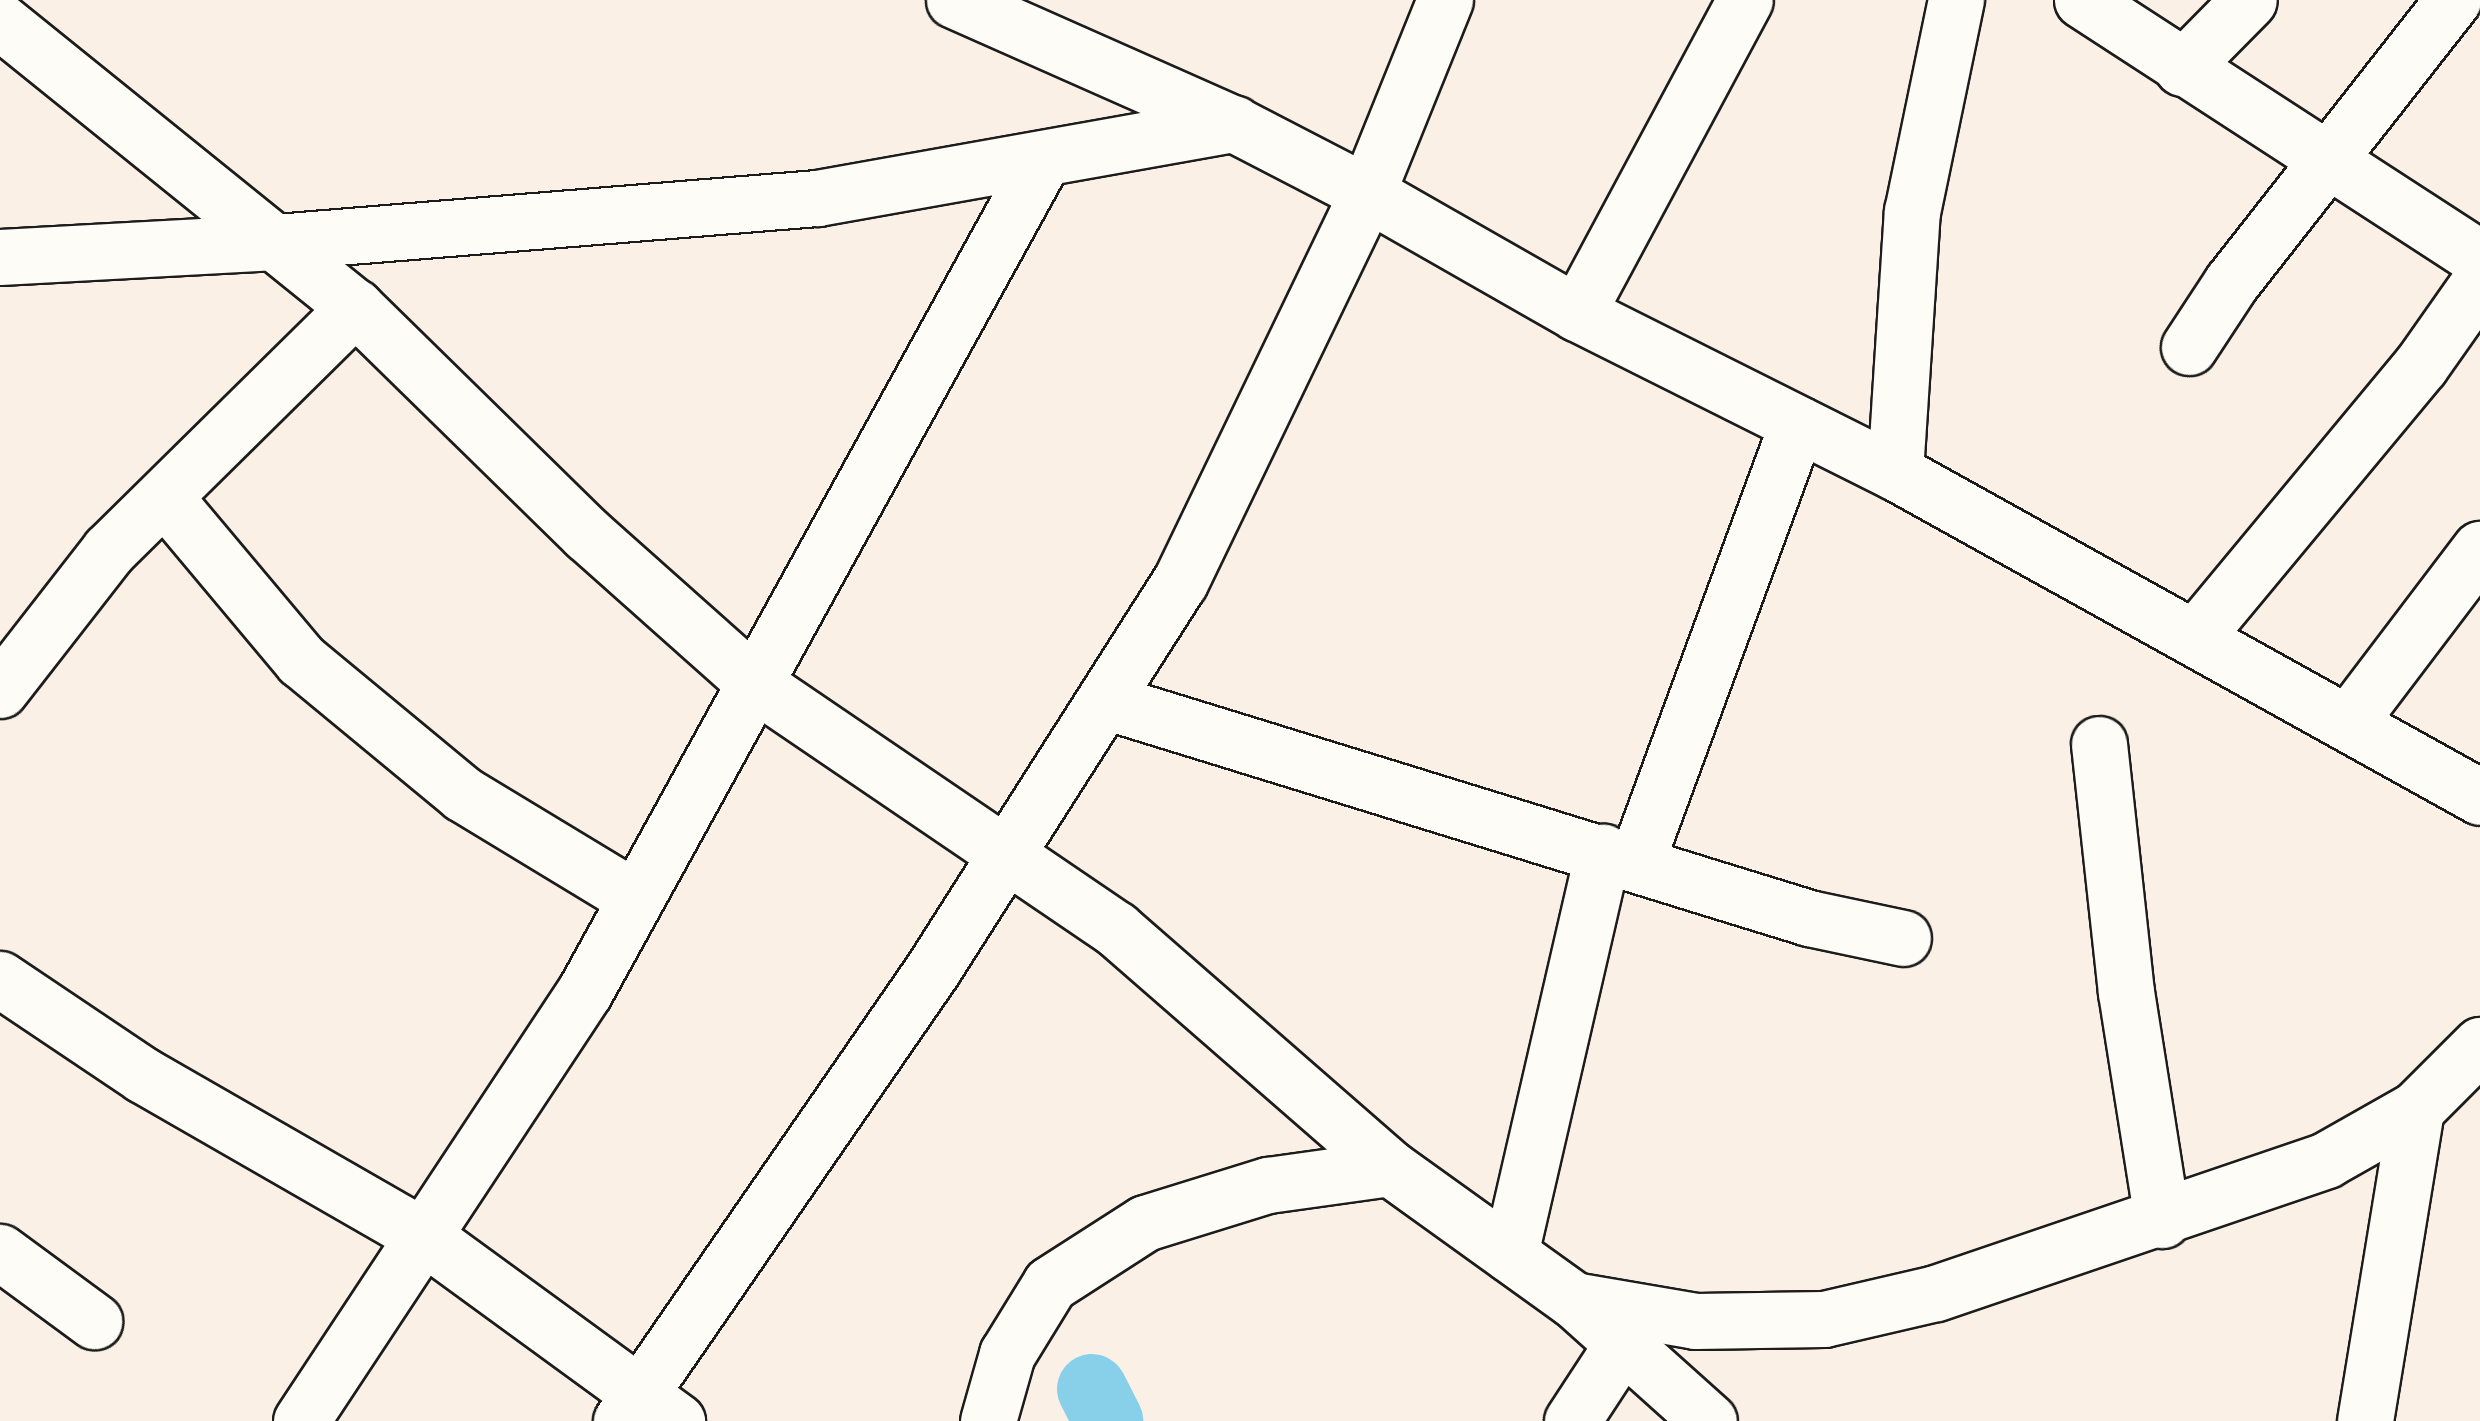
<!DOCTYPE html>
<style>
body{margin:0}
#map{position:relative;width:2480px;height:1421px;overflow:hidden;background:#fbf0e6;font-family:"Playpen Sans",sans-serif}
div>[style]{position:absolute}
.river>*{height:70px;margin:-35px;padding:0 35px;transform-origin:35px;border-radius:35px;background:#88d0e9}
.roads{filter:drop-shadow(2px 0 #1c1c1c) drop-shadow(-2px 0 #1c1c1c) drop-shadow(0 2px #1c1c1c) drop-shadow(0 -2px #1c1c1c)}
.minor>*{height:55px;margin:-27.5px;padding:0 27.5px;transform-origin:27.5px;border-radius:27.5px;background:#fdfcf7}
span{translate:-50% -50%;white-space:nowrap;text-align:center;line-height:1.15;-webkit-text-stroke:8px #fdfcf7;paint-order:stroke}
</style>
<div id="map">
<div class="river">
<i style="left:1092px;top:1389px;width:36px;rotate:63deg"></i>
</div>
<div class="roads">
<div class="minor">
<i style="left:954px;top:0;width:306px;rotate:23.9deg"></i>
<i style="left:1234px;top:124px;width:150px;rotate:27.4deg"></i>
<i style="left:1367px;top:193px;width:242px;rotate:29.7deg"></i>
<i style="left:1577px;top:313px;width:356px;rotate:26.6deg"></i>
<i style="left:1895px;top:472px;width:669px;rotate:29.05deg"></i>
<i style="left:2082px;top:0;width:474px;rotate:33deg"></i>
<i style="left:0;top:21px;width:456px;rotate:38.9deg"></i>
<i style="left:355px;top:307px;width:325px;rotate:44.4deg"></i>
<i style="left:587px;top:534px;width:224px;rotate:41.7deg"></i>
<i style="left:754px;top:683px;width:438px;rotate:34.2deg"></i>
<i style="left:1116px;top:929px;width:364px;rotate:41.1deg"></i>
<i style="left:2182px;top:68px;width:95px;rotate:-45.4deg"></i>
<i style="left:0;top:257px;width:276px;rotate:-3.1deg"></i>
<i style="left:276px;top:242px;width:543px;rotate:-4.65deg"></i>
<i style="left:817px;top:198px;width:424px;rotate:-10.1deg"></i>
<i style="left:1577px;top:313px;width:355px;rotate:-61.8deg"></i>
<i style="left:2189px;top:347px;width:77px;rotate:-56.7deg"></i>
<i style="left:2231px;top:283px;width:360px;rotate:-51.9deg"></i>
<i style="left:1895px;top:472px;width:261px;rotate:-86.3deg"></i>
<i style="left:1912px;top:212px;width:217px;rotate:-78.3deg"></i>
<i style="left:165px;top:498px;width:212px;rotate:50deg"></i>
<i style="left:301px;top:660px;width:210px;rotate:39.6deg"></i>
<i style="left:463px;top:794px;width:201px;rotate:31.2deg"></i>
<i style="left:2196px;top:636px;width:352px;rotate:-50.3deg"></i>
<i style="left:2421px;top:365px;width:103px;rotate:-54.9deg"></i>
<i style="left:0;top:690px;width:177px;rotate:-52.1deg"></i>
<i style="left:109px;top:550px;width:346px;rotate:-44.6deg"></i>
<i style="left:1105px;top:701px;width:737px;rotate:17.13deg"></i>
<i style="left:1809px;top:918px;width:96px;rotate:12deg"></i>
<i style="left:2350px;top:720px;width:215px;rotate:-52.8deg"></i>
<i style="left:2099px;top:744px;width:249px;rotate:83.8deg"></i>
<i style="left:2126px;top:992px;width:231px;rotate:81deg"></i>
<i style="left:1636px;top:862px;width:467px;rotate:-69.8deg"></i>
<i style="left:0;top:979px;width:172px;rotate:33.9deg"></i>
<i style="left:143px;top:1075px;width:327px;rotate:29.9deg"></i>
<i style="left:426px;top:1238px;width:311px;rotate:36.1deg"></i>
<i style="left:0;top:1252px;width:117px;rotate:36.3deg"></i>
<i style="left:1510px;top:1254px;width:413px;rotate:-77deg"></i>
<i style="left:1574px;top:1300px;width:181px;rotate:41.9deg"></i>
<i style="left:301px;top:1421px;width:515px;rotate:-56.56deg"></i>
<i style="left:585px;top:991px;width:947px;rotate:-61.16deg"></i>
<i style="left:621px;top:1421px;width:549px;rotate:-55.38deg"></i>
<i style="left:933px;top:969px;width:459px;rotate:-57.5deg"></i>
<i style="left:1180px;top:582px;width:432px;rotate:-64.3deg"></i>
<i style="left:1367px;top:193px;width:208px;rotate:-68deg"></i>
<i style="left:988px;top:1421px;width:70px;rotate:-74.2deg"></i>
<i style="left:1007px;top:1354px;width:82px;rotate:-58.4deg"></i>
<i style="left:1050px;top:1284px;width:113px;rotate:-32.7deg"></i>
<i style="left:1145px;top:1223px;width:129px;rotate:-17.2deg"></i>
<i style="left:1268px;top:1185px;width:123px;rotate:-7.9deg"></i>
<i style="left:1390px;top:1168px;width:226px;rotate:35.7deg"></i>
<i style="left:1574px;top:1300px;width:123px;rotate:9.8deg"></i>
<i style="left:1695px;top:1321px;width:129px;rotate:-0.9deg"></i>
<i style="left:1824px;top:1319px;width:115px;rotate:-13.1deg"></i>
<i style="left:1936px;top:1293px;width:412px;rotate:-18.8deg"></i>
<i style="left:2326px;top:1160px;width:103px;rotate:-29.5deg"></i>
<i style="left:2416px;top:1109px;width:91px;rotate:-45deg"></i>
<i style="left:1572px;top:1421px;width:90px;rotate:-56.8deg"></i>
<i style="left:2365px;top:1421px;width:316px;rotate:-80.7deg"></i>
</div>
</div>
</div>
